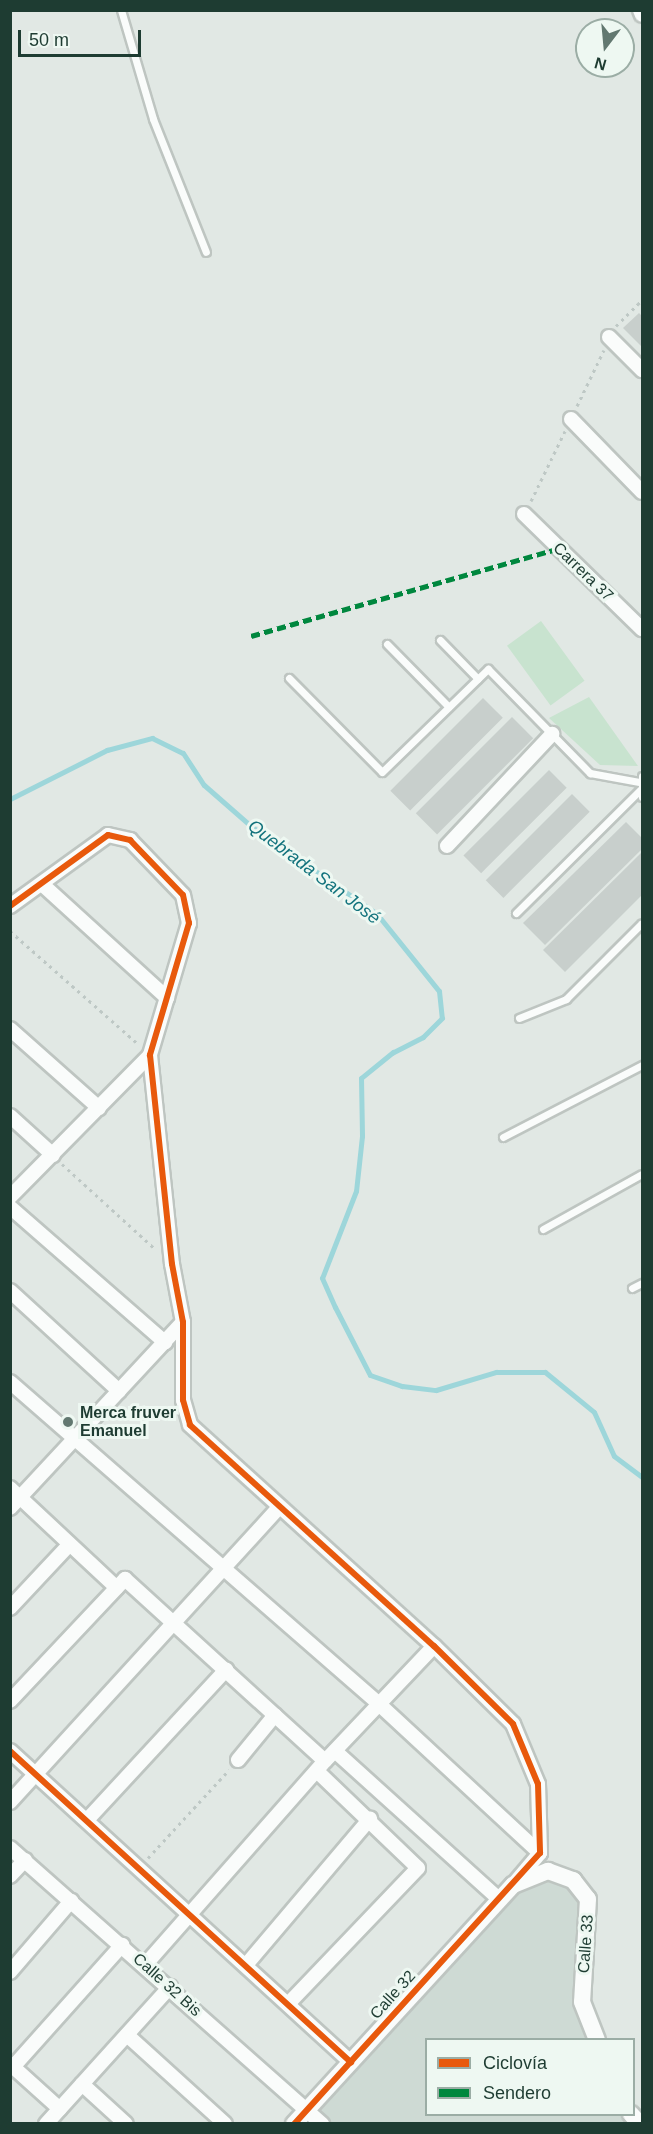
<!DOCTYPE html>
<meta charset="utf-8">
<style>
body{margin:0}
#map{position:relative;width:653px;height:2134px;overflow:hidden;background:#e1e8e4;font-family:Arial,sans-serif}
div>[style]{position:absolute}
.built>*{inset:0;background:#cedad4}
.green>*{inset:0;background:#c8e3cf;transform-origin:0 0}
.stream>*{height:5px;margin:-2.5px;padding:0 2.5px;transform-origin:2.5px;border-radius:2.5px;background:#9dd6da}
.building>*{inset:0;background:#c8cfcc;transform-origin:0 0}
.path>*{height:3px;margin-top:-1.5px;transform-origin:0;background:repeating-linear-gradient(90deg,#bec8c5 0 3px,transparent 0 7.5px)}
.roads{filter:drop-shadow(2px 0 #bec5c1) drop-shadow(-2px 0 #bec5c1) drop-shadow(0 2px #bec5c1) drop-shadow(0 -2px #bec5c1)}
.service>*{height:7px;margin:-3.5px;padding:0 3.5px;transform-origin:3.5px;border-radius:3.5px;background:#fafcfb}
.minor>*{height:14px;margin:-7px;padding:0 7px;transform-origin:7px;border-radius:7px;background:#fafcfb}
.tertiary>*{height:16px;margin:-8px;padding:0 8px;transform-origin:8px;border-radius:8px;background:#fafcfb}
.quiet>*{height:4.5px;margin-top:-2.25px;transform-origin:0;background:repeating-linear-gradient(90deg,#00873e 0 9px,transparent 0 13.5px)}
.cycleway>*{height:6px;margin:-3px;padding:0 3px;transform-origin:3px;border-radius:3px;background:#e8590c}
.dots>*{width:16px;height:16px;translate:-50% -50%;box-sizing:border-box;border:3px solid #eef8f2;border-radius:50%}
span{translate:-50% -50%;white-space:nowrap;text-align:center;line-height:1.15;-webkit-text-stroke:6px #eef8f2;paint-order:stroke}
.street-label{font-size:16px;color:#1e3c32}
.poi-label{font-size:16px;color:#1e3c32;font-weight:700}
.left{translate:0 -50%;text-align:left}
.water-label{font-size:18px;color:#13737d;font-style:italic}
.frame{position:absolute;inset:0;border:12px solid #1e3c32;pointer-events:none}
.legend{position:absolute;left:425px;top:2038px;width:210px;height:78px;box-sizing:border-box;background:#eef8f2;border:2px solid #9bada5;margin:0;padding:8px 10px;list-style:none;font-size:18px;color:#1e3c32}
.legend li{display:flex;align-items:center;gap:12px;height:30px}
.legend b{width:30px;border:2px solid #9bada5}
.north{position:absolute;left:575px;top:18px;width:60px;height:60px;box-sizing:border-box;background:#eef8f2;border:2px solid #9bada5;border-radius:50%;rotate:196deg;font-size:16px;font-weight:700;line-height:24px;text-align:center;color:#1e3c32}
.north::after{content:'';display:block;margin:auto;width:21px;height:27px;background:#627870;clip-path:polygon(50% 0,100% 100%,50% 72%,0 100%)}
.scale{position:absolute;left:18px;top:30px;width:123px;height:27px;box-sizing:border-box;border:3px solid #1e3c32;border-top:0;padding-left:8px;font-size:18px;line-height:21px;white-space:nowrap;color:#1e3c32;-webkit-text-stroke:4px #eef8f2;paint-order:stroke}
</style>
<div id="map">
<div class="built">
<i style="clip-path:polygon(548px 1871px,588px 1899px,582px 2002px,597px 2039px,426px 2040px,426px 2114px,631px 2114px,640px 2123px,322px 2124px,306px 2110px,513px 1885px)"></i>
</div>
<div class="green">
<i style="left:541px;top:621px;width:74px;height:42px;rotate:54deg"></i>
<i style="clip-path:polygon(589px 697px,638px 766px,600px 765px,549px 718px)"></i>
</div>
<div class="stream">
<i style="left:10px;top:799px;width:109px;rotate:-26.8deg"></i>
<i style="left:107px;top:750px;width:47px;rotate:-14.9deg"></i>
<i style="left:152px;top:738px;width:34px;rotate:26deg"></i>
<i style="left:183px;top:753px;width:38px;rotate:57deg"></i>
<i style="left:204px;top:785px;width:64px;rotate:41.2deg"></i>
<i style="left:252px;top:827px;width:152px;rotate:34.8deg"></i>
<i style="left:377px;top:914px;width:99px;rotate:51.2deg"></i>
<i style="left:439px;top:991px;width:27px;rotate:84deg"></i>
<i style="left:442px;top:1018px;width:27px;rotate:135deg"></i>
<i style="left:423px;top:1037px;width:34px;rotate:153deg"></i>
<i style="left:393px;top:1052px;width:41px;rotate:140.9deg"></i>
<i style="left:361px;top:1078px;width:58px;rotate:89deg"></i>
<i style="left:362px;top:1136px;width:55px;rotate:96.2deg"></i>
<i style="left:356px;top:1191px;width:93px;rotate:111.3deg"></i>
<i style="left:322px;top:1278px;width:32px;rotate:66deg"></i>
<i style="left:335px;top:1307px;width:76px;rotate:62.8deg"></i>
<i style="left:370px;top:1375px;width:34px;rotate:19deg"></i>
<i style="left:402px;top:1386px;width:34px;rotate:7deg"></i>
<i style="left:436px;top:1390px;width:63px;rotate:-16.7deg"></i>
<i style="left:496px;top:1372px;width:49px"></i>
<i style="left:545px;top:1372px;width:63px;rotate:39.2deg"></i>
<i style="left:594px;top:1412px;width:48px;rotate:65.6deg"></i>
<i style="left:614px;top:1456px;width:35px;rotate:37deg"></i>
</div>
<div class="building">
<i style="clip-path:polygon(639px 313px,642px 316px,642px 347px,623px 328px)"></i>
<i style="left:483px;top:698px;width:28px;height:131px;rotate:45deg"></i>
<i style="left:512px;top:717px;width:30px;height:136px;rotate:45deg"></i>
<i style="left:549px;top:770px;width:25px;height:121px;rotate:45deg"></i>
<i style="left:572px;top:794px;width:25px;height:122px;rotate:45deg"></i>
<i style="clip-path:polygon(626px 822px,642px 838px,642px 849px,545px 945px,523px 923px)"></i>
<i style="clip-path:polygon(642px 852px,642px 895px,565px 972px,543px 950px)"></i>
</div>
<div class="path">
<i style="left:616px;top:326px;width:37px;rotate:-45deg"></i>
<i style="left:577px;top:406px;width:62px;rotate:-64.3deg"></i>
<i style="left:531px;top:501px;width:78px;rotate:-64.1deg"></i>
<i style="left:10px;top:931px;width:171px;rotate:41.4deg"></i>
<i style="left:62px;top:1164px;width:126px;rotate:42.4deg"></i>
<i style="left:148px;top:1858px;width:120px;rotate:-47.4deg"></i>
</div>
<div class="roads">
<div class="service">
<i style="left:121px;top:10px;width:114px;rotate:73.6deg"></i>
<i style="left:153px;top:119px;width:143px;rotate:68.3deg"></i>
<i style="left:440px;top:640px;width:54px;rotate:45.7deg"></i>
<i style="left:387px;top:644px;width:88px;rotate:45.5deg"></i>
<i style="left:289px;top:678px;width:132px;rotate:45.3deg"></i>
<i style="left:382px;top:772px;width:148px;rotate:-44.2deg"></i>
<i style="left:488px;top:669px;width:146px;rotate:45.6deg"></i>
<i style="left:590px;top:773px;width:50px;rotate:10.4deg"></i>
<i style="left:642px;top:776px;width:21px;rotate:90deg"></i>
<i style="left:516px;top:913px;width:175px;rotate:-44.8deg"></i>
<i style="left:519px;top:1018px;width:51px;rotate:-22deg"></i>
<i style="left:566px;top:999px;width:107px;rotate:-45deg"></i>
<i style="left:503px;top:1137px;width:157px;rotate:-27.4deg"></i>
<i style="left:543px;top:1229px;width:113px;rotate:-29.1deg"></i>
<i style="left:632px;top:1288px;width:11px;rotate:-27deg"></i>
</div>
<div class="minor">
<i style="left:640px;top:10px;width:5px;rotate:68deg"></i>
<i style="left:609px;top:337px;width:47px;rotate:45deg"></i>
<i style="left:571px;top:419px;width:102px;rotate:45.8deg"></i>
<i style="left:524px;top:514px;width:165px;rotate:44.3deg"></i>
<i style="left:447px;top:846px;width:154px;rotate:-46.8deg"></i>
<i style="left:43px;top:885px;width:168px;rotate:42.3deg"></i>
<i style="left:10px;top:906px;width:121px;rotate:-35.9deg"></i>
<i style="left:108px;top:835px;width:23px;rotate:13deg"></i>
<i style="left:130px;top:840px;width:76px;rotate:46.1deg"></i>
<i style="left:183px;top:895px;width:29px;rotate:78deg"></i>
<i style="left:189px;top:923px;width:138px;rotate:106.5deg"></i>
<i style="left:150px;top:1055px;width:210px;rotate:84deg"></i>
<i style="left:172px;top:1264px;width:59px;rotate:79.3deg"></i>
<i style="left:183px;top:1322px;width:78px;rotate:90deg"></i>
<i style="left:183px;top:1400px;width:26px;rotate:74deg"></i>
<i style="left:190px;top:1425px;width:329px;rotate:42.2deg"></i>
<i style="left:434px;top:1646px;width:111px;rotate:44.6deg"></i>
<i style="left:513px;top:1724px;width:65px;rotate:67.4deg"></i>
<i style="left:538px;top:1784px;width:69px;rotate:88.3deg"></i>
<i style="left:540px;top:1853px;width:42px;rotate:130.2deg"></i>
<i style="left:10px;top:1029px;width:119px;rotate:41.6deg"></i>
<i style="left:10px;top:1116px;width:58px;rotate:42.2deg"></i>
<i style="left:10px;top:1197px;width:199px;rotate:-45.4deg"></i>
<i style="left:10px;top:1207px;width:206px;rotate:41.1deg"></i>
<i style="left:10px;top:1291px;width:148px;rotate:42.5deg"></i>
<i style="left:10px;top:1382px;width:491px;rotate:41.1deg"></i>
<i style="left:380px;top:1705px;width:218px;rotate:42.8deg"></i>
<i style="left:10px;top:1488px;width:146px;rotate:43.1deg"></i>
<i style="left:10px;top:1508px;width:254px;rotate:-47.1deg"></i>
<i style="left:10px;top:1608px;width:86px;rotate:-46.9deg"></i>
<i style="left:10px;top:1701px;width:168px;rotate:-46.7deg"></i>
<i style="left:125px;top:1579px;width:270px;rotate:42.3deg"></i>
<i style="left:10px;top:1751px;width:462px;rotate:42.4deg"></i>
<i style="left:335px;top:1751px;width:221px;rotate:42.1deg"></i>
<i style="left:238px;top:1760px;width:58px;rotate:-50.6deg"></i>
<i style="left:10px;top:1802px;width:397px;rotate:-47.6deg"></i>
<i style="left:87px;top:1820px;width:205px;rotate:-47.2deg"></i>
<i style="left:10px;top:1848px;width:417px;rotate:41.5deg"></i>
<i style="left:10px;top:1876px;width:22px;rotate:-47deg"></i>
<i style="left:145px;top:1965px;width:272px;rotate:-48.6deg"></i>
<i style="left:325px;top:1761px;width:158px;rotate:-46.5deg"></i>
<i style="left:246px;top:1965px;width:192px;rotate:-49.7deg"></i>
<i style="left:10px;top:1972px;width:94px;rotate:-49.3deg"></i>
<i style="left:288px;top:2004px;width:188px;rotate:-46.3deg"></i>
<i style="left:418px;top:1868px;width:140px;rotate:-136.2deg"></i>
<i style="left:127px;top:2035px;width:132px;rotate:42.2deg"></i>
<i style="left:10px;top:2064px;width:67px;rotate:42deg"></i>
<i style="left:13px;top:2067px;width:164px;rotate:-48.2deg"></i>
<i style="left:82px;top:2084px;width:59px;rotate:42.3deg"></i>
<i style="left:46px;top:2124px;width:185px;rotate:-47.9deg"></i>
</div>
<div class="tertiary">
<i style="left:631px;top:2114px;width:13px;rotate:48deg"></i>
<i style="left:294px;top:2124px;width:324px;rotate:-47.5deg"></i>
<i style="left:513px;top:1885px;width:38px;rotate:-22deg"></i>
<i style="left:548px;top:1871px;width:27px;rotate:20deg"></i>
<i style="left:573px;top:1880px;width:24px;rotate:52deg"></i>
<i style="left:588px;top:1899px;width:103px;rotate:93.3deg"></i>
<i style="left:582px;top:2002px;width:41px;rotate:68.5deg"></i>
</div>
</div>
<div class="quiet">
<i style="left:251px;top:636px;width:320px;rotate:-15.9deg"></i>
</div>
<div class="cycleway">
<i style="left:10px;top:906px;width:121px;rotate:-35.9deg"></i>
<i style="left:108px;top:835px;width:23px;rotate:13deg"></i>
<i style="left:130px;top:840px;width:76px;rotate:46.1deg"></i>
<i style="left:183px;top:895px;width:29px;rotate:78deg"></i>
<i style="left:189px;top:923px;width:138px;rotate:106.5deg"></i>
<i style="left:150px;top:1055px;width:210px;rotate:84deg"></i>
<i style="left:172px;top:1264px;width:59px;rotate:79.3deg"></i>
<i style="left:183px;top:1322px;width:78px;rotate:90deg"></i>
<i style="left:183px;top:1400px;width:26px;rotate:74deg"></i>
<i style="left:190px;top:1425px;width:329px;rotate:42.2deg"></i>
<i style="left:434px;top:1646px;width:111px;rotate:44.6deg"></i>
<i style="left:513px;top:1724px;width:65px;rotate:67.4deg"></i>
<i style="left:538px;top:1784px;width:69px;rotate:88.3deg"></i>
<i style="left:540px;top:1853px;width:366px;rotate:132.2deg"></i>
<i style="left:10px;top:1751px;width:462px;rotate:42.4deg"></i>
</div>
<div class="dots">
<i style="left:68px;top:1422px;background:#627870"></i>
</div>
<div class="street-label">
<span style="left:583px;top:572px;rotate:44deg">Carrera 37</span>
<span style="left:586px;top:1944px;rotate:-86deg">Calle 33</span>
<span style="left:167px;top:1985px;rotate:42deg">Calle 32 Bis</span>
<span style="left:393px;top:1995px;rotate:-48deg">Calle 32</span>
</div>
<div class="poi-label">
<span class="left" style="left:80px;top:1422px">Merca fruver<br>Emanuel</span>
</div>
<div class="water-label">
<span style="left:314px;top:872px;rotate:37deg">Quebrada San José</span>
</div>
<div class="frame"></div>
<ul class="legend">
<li><b style="height:8px;background:#e8590c"></b>Ciclovía</li>
<li><b style="height:8px;background:#00873e"></b>Sendero</li>
</ul>
<div class="north">N</div>
<div class="scale">50 m</div>
</div>
